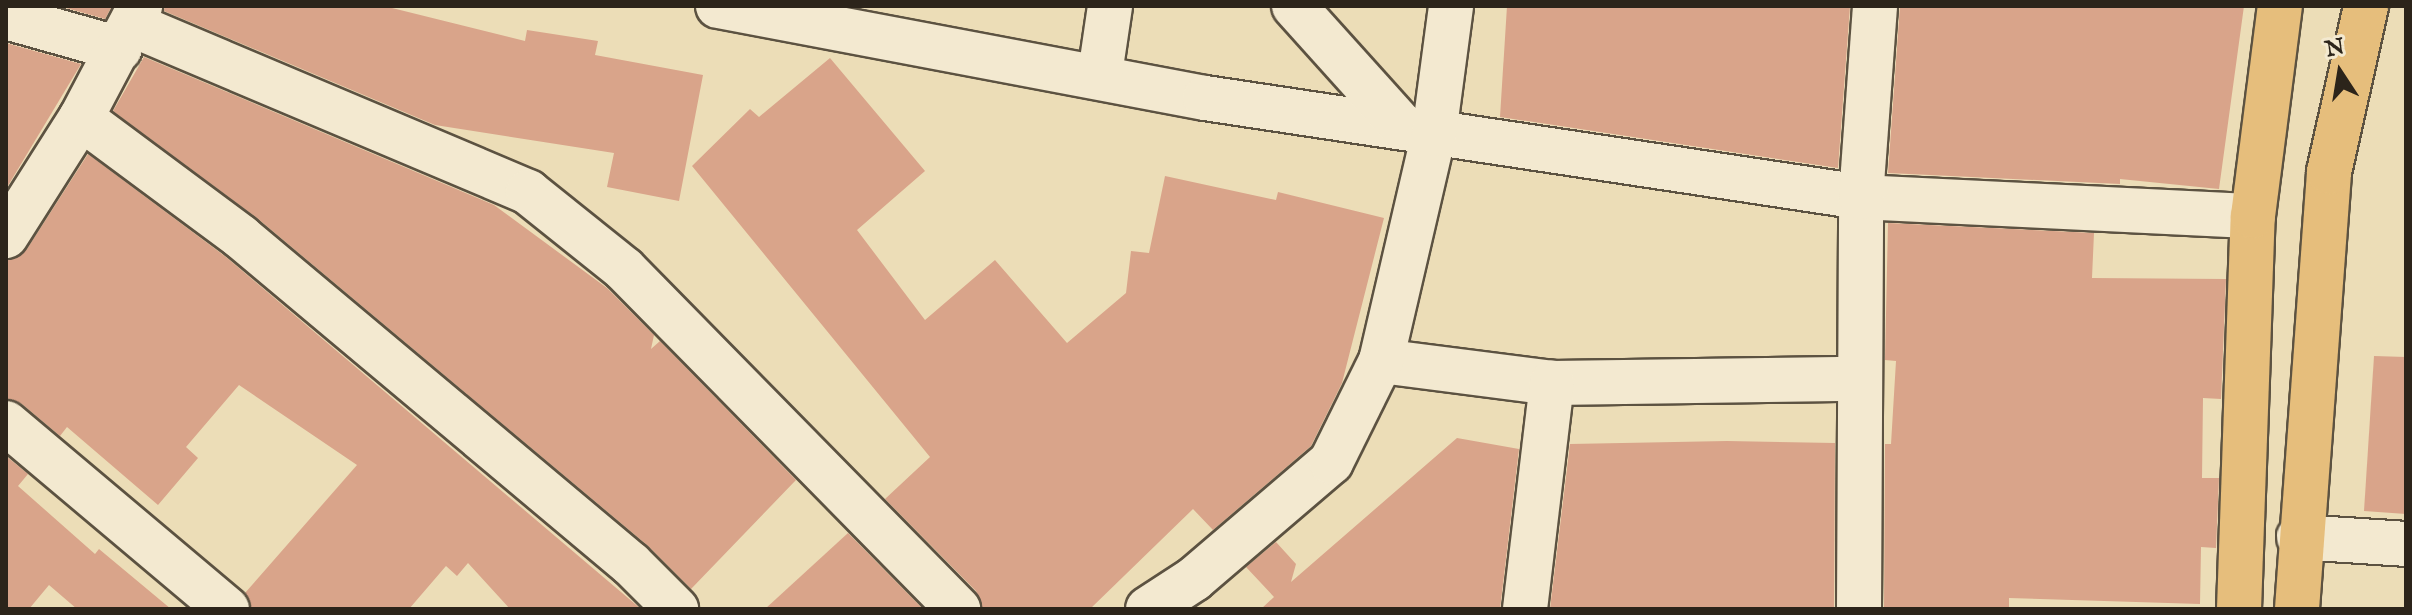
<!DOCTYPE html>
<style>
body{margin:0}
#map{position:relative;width:2412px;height:615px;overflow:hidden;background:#ecddb7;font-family:"IM FELL English",serif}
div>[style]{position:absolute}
.building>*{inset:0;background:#d9a48a}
.roads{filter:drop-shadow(2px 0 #5c5241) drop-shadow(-2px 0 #5c5241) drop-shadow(0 2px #5c5241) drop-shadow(0 -2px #5c5241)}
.minor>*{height:44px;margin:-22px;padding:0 22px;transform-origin:22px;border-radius:22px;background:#f3e9d0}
.major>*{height:44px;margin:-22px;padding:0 22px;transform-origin:22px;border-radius:22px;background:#e6be7c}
span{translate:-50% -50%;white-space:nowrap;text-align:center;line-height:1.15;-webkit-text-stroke:7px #f3e9d0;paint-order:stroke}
.frame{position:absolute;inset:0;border:8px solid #2c241a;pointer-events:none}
.north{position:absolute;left:2300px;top:32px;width:80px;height:80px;-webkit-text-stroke:6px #f3e9d0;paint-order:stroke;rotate:348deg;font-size:22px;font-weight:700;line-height:32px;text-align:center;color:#2c241a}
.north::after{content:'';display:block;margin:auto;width:28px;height:36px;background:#2c241a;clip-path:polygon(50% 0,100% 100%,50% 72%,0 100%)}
</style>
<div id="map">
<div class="building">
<i style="clip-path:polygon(59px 6px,112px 6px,105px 19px)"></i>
<i style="clip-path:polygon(165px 6px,384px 6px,525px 41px,527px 30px,598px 41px,595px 55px,703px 75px,679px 201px,607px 187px,614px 153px,435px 125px,164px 11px)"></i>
<i style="clip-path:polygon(1507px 6px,1850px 6px,1838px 168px,1500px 117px)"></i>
<i style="clip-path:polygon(1900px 6px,2244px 6px,2219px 189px,2120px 179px,2120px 184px,1888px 173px)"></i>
<i style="clip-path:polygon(6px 43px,81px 64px,6px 189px)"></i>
<i style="clip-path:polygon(144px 57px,494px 205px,607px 288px,654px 335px,651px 349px,660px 341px,796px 480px,691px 589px,647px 545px,257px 218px,113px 111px)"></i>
<i style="clip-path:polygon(830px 58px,925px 171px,857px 230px,925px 320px,995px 260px,1067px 343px,1126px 293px,1131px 251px,1149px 253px,1165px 176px,1276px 200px,1278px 192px,1384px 218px,1342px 383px,1311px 446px,1213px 530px,1193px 509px,1090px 609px,982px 609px,976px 591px,885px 499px,930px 457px,692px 166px,750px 109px,759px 117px)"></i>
<i style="clip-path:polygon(88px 154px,226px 257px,641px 609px,510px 609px,468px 563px,457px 576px,446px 566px,409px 609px,251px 609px,245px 593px,357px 465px,239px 385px,186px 447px,198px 458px,158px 505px,67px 427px,60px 436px,22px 404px,6px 399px,6px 261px,27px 249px)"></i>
<i style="clip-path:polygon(1888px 223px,2094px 233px,2092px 278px,2226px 279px,2221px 399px,2203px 398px,2202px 478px,2219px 478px,2216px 548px,2201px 547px,2200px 604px,2009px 598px,2009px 609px,1884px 609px,1885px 444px,1891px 444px,1896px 361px,1885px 360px)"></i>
<i style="clip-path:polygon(2374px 356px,2406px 357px,2406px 514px,2364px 511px)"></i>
<i style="clip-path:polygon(1457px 438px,1519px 449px,1500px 609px,1261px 609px,1274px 597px,1246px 567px,1276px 542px,1296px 564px,1291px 582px)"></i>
<i style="clip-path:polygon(1727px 441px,1835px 443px,1834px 609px,1550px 609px,1570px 444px)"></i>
<i style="clip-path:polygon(6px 456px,28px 474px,18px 486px,95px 554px,99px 549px,171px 609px,77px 609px,49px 585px,29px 609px,6px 609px)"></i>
<i style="clip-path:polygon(848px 533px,923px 609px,765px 609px)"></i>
</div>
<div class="roads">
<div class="minor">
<i style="left:718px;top:6px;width:496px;rotate:10.7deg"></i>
<i style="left:1205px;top:98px;width:663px;rotate:8.58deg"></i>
<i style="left:1861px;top:197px;width:392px;rotate:2.8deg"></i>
<i style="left:1294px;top:6px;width:163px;rotate:48deg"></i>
<i style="left:6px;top:17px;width:118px;rotate:15.7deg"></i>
<i style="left:133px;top:25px;width:429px;rotate:22.9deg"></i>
<i style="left:528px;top:192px;width:123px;rotate:38.7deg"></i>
<i style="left:624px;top:269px;width:477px;rotate:45.5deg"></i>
<i style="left:1100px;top:74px;width:69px;rotate:-81.6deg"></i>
<i style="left:81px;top:118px;width:199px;rotate:36.6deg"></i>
<i style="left:241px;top:237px;width:509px;rotate:39.98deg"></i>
<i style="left:631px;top:564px;width:64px;rotate:45deg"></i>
<i style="left:6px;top:236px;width:140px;rotate:-57.6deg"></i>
<i style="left:81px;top:118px;width:127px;rotate:-62.2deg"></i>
<i style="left:1381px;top:361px;width:172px;rotate:7.3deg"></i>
<i style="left:1552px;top:383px;width:305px;rotate:-0.8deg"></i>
<i style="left:6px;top:423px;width:289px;rotate:40.1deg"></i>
<i style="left:2299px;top:537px;width:107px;rotate:3.7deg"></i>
<i style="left:1148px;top:609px;width:55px;rotate:-33.1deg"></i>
<i style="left:1194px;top:579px;width:180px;rotate:-40.5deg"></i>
<i style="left:1331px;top:462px;width:113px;rotate:-63.7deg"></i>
<i style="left:1381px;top:361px;width:233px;rotate:-76.9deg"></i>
<i style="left:1434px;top:134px;width:129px;rotate:-82.4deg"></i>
<i style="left:1525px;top:609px;width:228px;rotate:-83.2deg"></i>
<i style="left:1859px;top:609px;width:412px;rotate:-89.7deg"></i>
<i style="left:1861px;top:197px;width:192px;rotate:-85.8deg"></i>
</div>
<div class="major">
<i style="left:2239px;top:609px;width:393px;rotate:-88deg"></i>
<i style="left:2253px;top:216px;width:212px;rotate:-82.7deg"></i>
<i style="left:2297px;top:609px;width:438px;rotate:-85.8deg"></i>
<i style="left:2329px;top:172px;width:170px;rotate:-77.4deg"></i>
</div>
</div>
<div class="frame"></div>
<div class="north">N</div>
</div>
